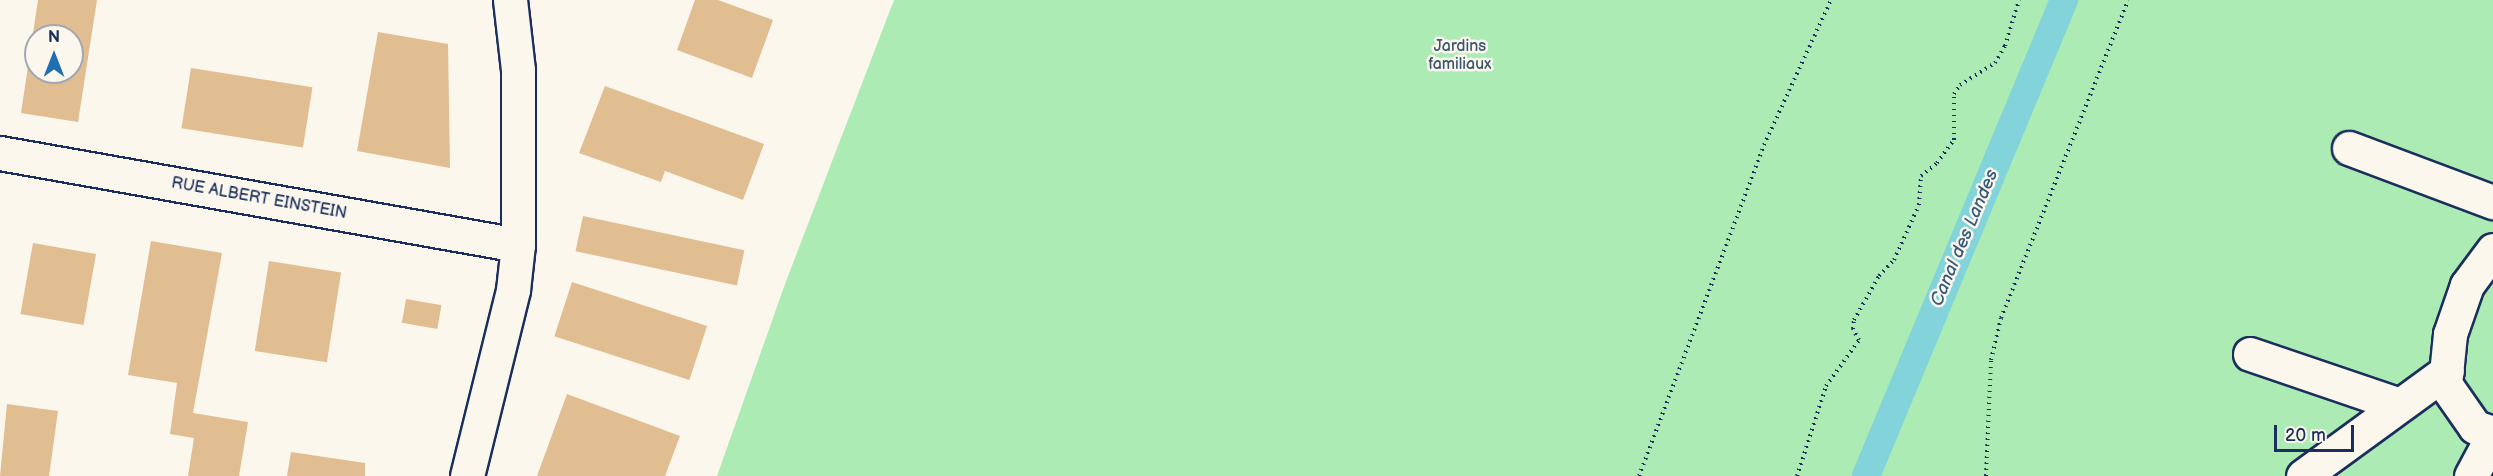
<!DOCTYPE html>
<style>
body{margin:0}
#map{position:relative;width:2493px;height:476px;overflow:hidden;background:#fbf7ec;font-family:"Balsamiq Sans",sans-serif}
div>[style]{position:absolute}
.green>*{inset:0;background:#acebb3}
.canal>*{height:28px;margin:-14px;padding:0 14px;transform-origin:14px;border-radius:14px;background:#82d3da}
.building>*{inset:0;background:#e1bd92;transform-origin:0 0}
.path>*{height:4px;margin-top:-2px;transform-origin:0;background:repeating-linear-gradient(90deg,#1b2f5e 0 1.5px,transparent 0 6px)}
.roads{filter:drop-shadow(2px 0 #1b2f5e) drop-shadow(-2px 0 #1b2f5e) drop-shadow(0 2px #1b2f5e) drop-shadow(0 -2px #1b2f5e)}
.minor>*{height:33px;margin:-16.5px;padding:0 16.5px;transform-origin:16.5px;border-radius:16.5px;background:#fbf7ec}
span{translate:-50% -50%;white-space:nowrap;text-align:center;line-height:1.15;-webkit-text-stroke:5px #fbf7ec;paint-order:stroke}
.park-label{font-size:16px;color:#38556f}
.street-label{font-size:16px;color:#1b2f5e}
.water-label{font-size:18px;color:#35587d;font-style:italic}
.north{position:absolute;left:24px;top:24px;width:60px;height:60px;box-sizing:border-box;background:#fbf7ec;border:2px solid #a1a7b3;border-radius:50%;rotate:0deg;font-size:16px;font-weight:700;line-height:24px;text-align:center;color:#1b2f5e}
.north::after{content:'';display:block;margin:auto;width:21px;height:27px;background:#1f6fb2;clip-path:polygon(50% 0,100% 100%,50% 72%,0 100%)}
.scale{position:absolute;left:2274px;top:425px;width:80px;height:27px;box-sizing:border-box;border:3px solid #1b2f5e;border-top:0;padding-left:8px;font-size:18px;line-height:21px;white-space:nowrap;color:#1b2f5e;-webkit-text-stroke:4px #fbf7ec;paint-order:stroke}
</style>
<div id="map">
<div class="green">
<i style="clip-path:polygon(894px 0,2493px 0,2493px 476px,717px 476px,785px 284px)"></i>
</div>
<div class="canal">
<i style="left:1866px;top:476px;width:516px;rotate:-67.41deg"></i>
</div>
<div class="building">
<i style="clip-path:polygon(evenodd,38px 0,97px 0,78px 122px,21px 113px,38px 0,36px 36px,72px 36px,72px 72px,36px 72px,36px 36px)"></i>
<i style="clip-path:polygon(695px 0,718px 0,773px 20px,752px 78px,677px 50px)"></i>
<i style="clip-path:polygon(378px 32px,448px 44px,450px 168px,357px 151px)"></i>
<i style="left:191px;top:68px;width:123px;height:61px;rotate:9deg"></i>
<i style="clip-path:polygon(605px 86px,764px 144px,743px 200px,665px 171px,661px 182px,579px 153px)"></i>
<i style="left:583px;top:216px;width:165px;height:36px;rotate:12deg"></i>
<i style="clip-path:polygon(151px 241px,222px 253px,193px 413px,248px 422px,239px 476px,188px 476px,194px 438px,170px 434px,177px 383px,128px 375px)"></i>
<i style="left:33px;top:243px;width:64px;height:72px;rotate:10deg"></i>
<i style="left:269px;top:261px;width:73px;height:91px;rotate:9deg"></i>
<i style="left:572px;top:282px;width:142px;height:57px;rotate:18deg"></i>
<i style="left:406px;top:299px;width:36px;height:24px;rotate:10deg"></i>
<i style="clip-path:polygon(567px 394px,680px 436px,665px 476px,537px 476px)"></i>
<i style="clip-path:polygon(7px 404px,58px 411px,49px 476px,0 476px)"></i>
<i style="clip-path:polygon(291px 452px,365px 463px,365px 476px,287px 476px)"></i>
</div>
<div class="path">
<i style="left:1639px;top:476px;width:354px;rotate:-69.3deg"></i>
<i style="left:1764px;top:145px;width:160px;rotate:-65.2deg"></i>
<i style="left:1797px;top:476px;width:95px;rotate:-72.1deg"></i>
<i style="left:1826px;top:386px;width:57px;rotate:-54.3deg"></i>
<i style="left:1859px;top:340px;width:13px;rotate:-119deg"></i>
<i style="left:1853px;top:329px;width:9px;rotate:-84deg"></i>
<i style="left:1854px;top:320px;width:51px;rotate:-60.4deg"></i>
<i style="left:1879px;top:276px;width:22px;rotate:-47deg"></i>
<i style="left:1894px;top:260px;width:60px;rotate:-65.6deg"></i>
<i style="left:1919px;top:205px;width:29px;rotate:-86deg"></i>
<i style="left:1921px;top:176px;width:21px;rotate:-39deg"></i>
<i style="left:1937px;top:163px;width:29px;rotate:-54deg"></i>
<i style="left:1954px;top:140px;width:46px;rotate:-90deg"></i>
<i style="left:1954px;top:94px;width:11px;rotate:-56deg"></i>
<i style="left:1960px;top:85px;width:41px;rotate:-32.2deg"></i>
<i style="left:1995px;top:63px;width:20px;rotate:-60deg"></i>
<i style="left:2005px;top:46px;width:48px;rotate:-73.1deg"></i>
<i style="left:1986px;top:476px;width:116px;rotate:-87.5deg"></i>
<i style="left:1991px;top:360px;width:43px;rotate:-76.6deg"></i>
<i style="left:2001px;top:318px;width:342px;rotate:-68.2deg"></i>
</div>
<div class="roads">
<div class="minor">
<i style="left:2349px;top:148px;width:154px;rotate:20.6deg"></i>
<i style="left:0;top:153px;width:526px;rotate:10.07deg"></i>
<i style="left:2493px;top:250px;width:44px;rotate:126.6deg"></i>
<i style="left:2467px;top:285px;width:52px;rotate:109.1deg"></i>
<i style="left:2450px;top:334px;width:50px;rotate:95.7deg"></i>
<i style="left:2445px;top:384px;width:52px;rotate:55.1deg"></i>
<i style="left:2475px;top:427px;width:19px;rotate:18deg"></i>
<i style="left:2250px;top:354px;width:158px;rotate:18.8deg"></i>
<i style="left:467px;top:476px;width:192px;rotate:-76.1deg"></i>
<i style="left:513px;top:290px;width:45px;rotate:-83.7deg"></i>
<i style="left:518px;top:245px;width:175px;rotate:-90deg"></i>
<i style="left:518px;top:70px;width:70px;rotate:-96.5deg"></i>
<i style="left:2303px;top:476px;width:178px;rotate:-36.1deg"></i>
<i style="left:2471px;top:476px;width:47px;rotate:-61.8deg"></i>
</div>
</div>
<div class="park-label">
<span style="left:1460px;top:56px">Jardins<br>familiaux</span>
</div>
<div class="street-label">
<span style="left:259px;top:199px;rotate:10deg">RUE ALBERT EINSTEIN</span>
</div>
<div class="water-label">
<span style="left:1965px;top:238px;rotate:-67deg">Canal des Landes</span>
</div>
<div class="north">N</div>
<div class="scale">20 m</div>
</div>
